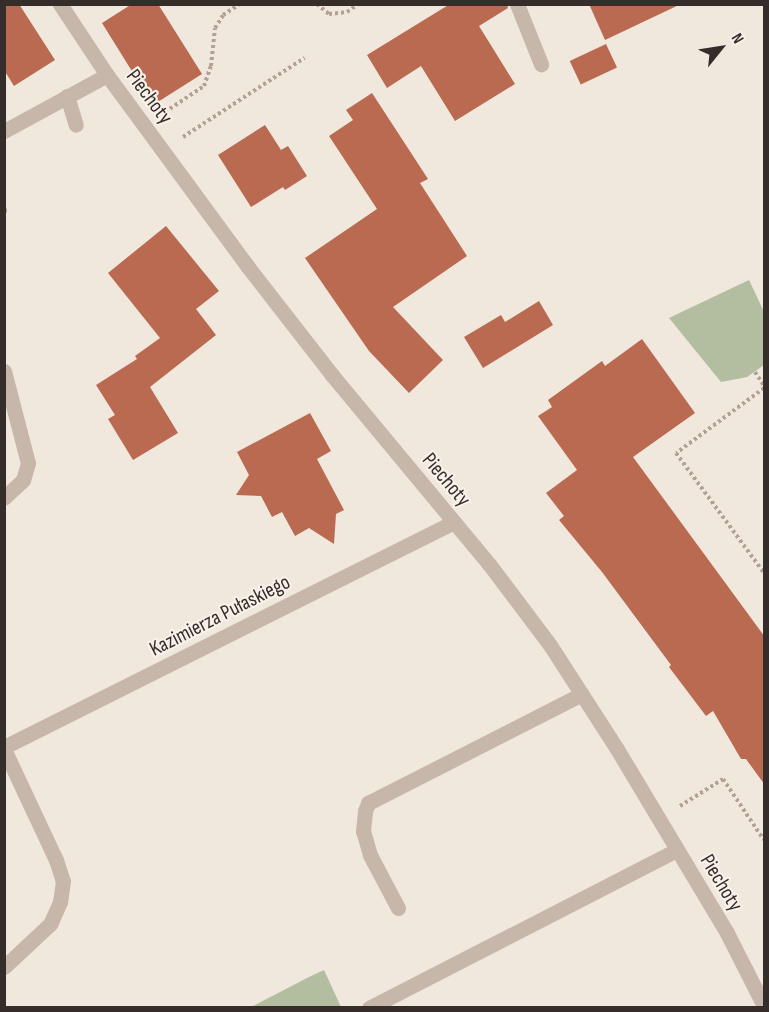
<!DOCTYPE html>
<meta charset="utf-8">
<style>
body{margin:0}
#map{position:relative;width:769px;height:1012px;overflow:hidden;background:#f0e7dd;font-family:"Sofia Sans Condensed",sans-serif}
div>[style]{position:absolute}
.green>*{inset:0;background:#b3bd9f}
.building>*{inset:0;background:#ba6a51;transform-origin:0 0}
.path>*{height:4px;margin-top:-2px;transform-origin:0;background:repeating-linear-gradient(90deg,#b2a195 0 3px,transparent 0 6px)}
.lane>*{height:15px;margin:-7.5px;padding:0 7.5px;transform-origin:7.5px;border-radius:7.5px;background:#c6b7aa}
.street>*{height:15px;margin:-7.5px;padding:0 7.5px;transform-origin:7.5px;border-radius:7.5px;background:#c6b7aa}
span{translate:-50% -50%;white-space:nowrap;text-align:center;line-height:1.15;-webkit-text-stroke:4.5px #f8f1e9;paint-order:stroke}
.street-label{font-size:21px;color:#352d29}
.frame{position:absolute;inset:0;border:6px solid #352d29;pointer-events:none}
.north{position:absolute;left:691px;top:18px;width:60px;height:60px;-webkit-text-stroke:4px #f8f1e9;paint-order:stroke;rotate:60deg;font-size:16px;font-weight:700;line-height:24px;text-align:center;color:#352d29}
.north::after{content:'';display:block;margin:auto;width:21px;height:27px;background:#352d29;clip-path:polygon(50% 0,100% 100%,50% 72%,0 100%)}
</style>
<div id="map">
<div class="green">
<i style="clip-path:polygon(749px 280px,764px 312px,764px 365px,747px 377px,721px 382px,669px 318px)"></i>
<i style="clip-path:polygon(324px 970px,341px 1007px,251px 1007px,309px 977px)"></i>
</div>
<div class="building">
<i style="clip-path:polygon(4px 4px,19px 4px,55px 60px,14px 86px,4px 70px)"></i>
<i style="clip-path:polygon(132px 4px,158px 4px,202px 74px,153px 105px,102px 23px)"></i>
<i style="clip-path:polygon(450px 4px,507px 4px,508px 8px,479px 26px,515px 84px,455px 121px,421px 66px,387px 88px,367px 55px)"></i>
<i style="clip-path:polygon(589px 4px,681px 4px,605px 40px)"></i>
<i style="left:606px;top:44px;width:26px;height:40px;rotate:65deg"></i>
<i style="clip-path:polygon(372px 93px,428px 179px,420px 183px,467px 256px,393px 307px,443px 360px,409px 393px,369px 351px,305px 258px,377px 209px,329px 136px,353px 120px,346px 110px)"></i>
<i style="clip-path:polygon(265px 125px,281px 150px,288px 146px,307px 176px,285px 190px,283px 187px,251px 207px,218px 155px)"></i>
<i style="clip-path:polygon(166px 226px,219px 291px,196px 309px,216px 335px,150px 387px,178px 433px,133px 460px,108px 419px,115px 415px,96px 385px,137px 359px,135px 356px,160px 338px,108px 273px)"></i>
<i style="clip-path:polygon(539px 301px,553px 325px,483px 368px,464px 337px,501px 315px,505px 322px)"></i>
<i style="clip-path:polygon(642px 339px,695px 413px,633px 457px,765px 637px,765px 785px,746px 759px,741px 759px,713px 711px,706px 716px,669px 667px,671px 665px,602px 572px,559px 520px,564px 516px,546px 493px,577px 470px,538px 416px,552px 407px,548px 400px,602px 361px,605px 366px)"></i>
<i style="clip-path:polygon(310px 413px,331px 451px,317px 459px,344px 510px,336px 514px,334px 544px,309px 528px,295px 536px,282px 512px,272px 517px,261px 496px,236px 495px,249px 475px,237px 452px)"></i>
</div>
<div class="path">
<i style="left:317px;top:4px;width:16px;rotate:40deg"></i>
<i style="left:329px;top:14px;width:18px;rotate:-6deg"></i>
<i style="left:347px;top:12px;width:14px;rotate:-36deg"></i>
<i style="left:165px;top:112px;width:47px;rotate:-33.7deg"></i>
<i style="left:204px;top:86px;width:21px;rotate:-71deg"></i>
<i style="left:211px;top:66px;width:38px;rotate:-84deg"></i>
<i style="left:215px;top:28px;width:15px;rotate:-58deg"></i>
<i style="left:223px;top:15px;width:20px;rotate:-33deg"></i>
<i style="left:183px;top:137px;width:145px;rotate:-33.1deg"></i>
<i style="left:4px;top:211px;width:5px;rotate:-11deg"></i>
<i style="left:755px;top:372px;width:17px;rotate:57deg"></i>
<i style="left:764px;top:388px;width:109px;rotate:143.5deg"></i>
<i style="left:676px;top:453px;width:149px;rotate:53.7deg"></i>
<i style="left:680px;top:806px;width:51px;rotate:-32.1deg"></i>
<i style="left:723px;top:779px;width:73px;rotate:56.1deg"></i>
</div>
<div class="lane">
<i style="left:517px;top:4px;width:65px;rotate:68.2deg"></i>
<i style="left:67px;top:96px;width:30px;rotate:73deg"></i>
<i style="left:4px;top:131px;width:117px;rotate:-28.5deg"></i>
<i style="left:4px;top:371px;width:95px;rotate:75.4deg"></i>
<i style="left:28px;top:463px;width:18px;rotate:106deg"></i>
<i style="left:23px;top:480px;width:26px;rotate:137deg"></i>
<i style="left:4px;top:747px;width:503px;rotate:-26.57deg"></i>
<i style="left:4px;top:749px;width:123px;rotate:64.9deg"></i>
<i style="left:56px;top:860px;width:22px;rotate:72deg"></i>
<i style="left:63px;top:881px;width:21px;rotate:98deg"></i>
<i style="left:60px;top:902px;width:24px;rotate:114deg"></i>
<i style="left:50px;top:924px;width:63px;rotate:136.9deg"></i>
<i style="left:398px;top:908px;width:60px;rotate:-117.8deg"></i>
<i style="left:370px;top:855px;width:25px;rotate:-106deg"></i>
<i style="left:363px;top:831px;width:20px;rotate:-84deg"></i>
<i style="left:365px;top:811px;width:9px;rotate:-69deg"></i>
<i style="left:368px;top:803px;width:240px;rotate:-27deg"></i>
<i style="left:369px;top:1008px;width:345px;rotate:-27.2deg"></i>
</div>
<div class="street">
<i style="left:60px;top:4px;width:85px;rotate:56.5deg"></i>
<i style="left:107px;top:75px;width:238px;rotate:53.7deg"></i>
<i style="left:248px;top:267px;width:137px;rotate:52.1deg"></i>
<i style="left:332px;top:375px;width:246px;rotate:50.3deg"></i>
<i style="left:489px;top:564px;width:101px;rotate:53deg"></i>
<i style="left:550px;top:645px;width:124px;rotate:57.2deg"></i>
<i style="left:617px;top:749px;width:214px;rotate:59.1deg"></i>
<i style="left:727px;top:933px;width:82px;rotate:63.1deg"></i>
</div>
<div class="street-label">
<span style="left:149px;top:97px;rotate:53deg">Piechoty</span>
<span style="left:446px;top:480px;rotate:50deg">Piechoty</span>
<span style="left:220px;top:616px;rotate:-27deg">Kazimierza Pułaskiego</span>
<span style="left:721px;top:883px;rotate:59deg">Piechoty</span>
</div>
<div class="frame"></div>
<div class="north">N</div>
</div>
